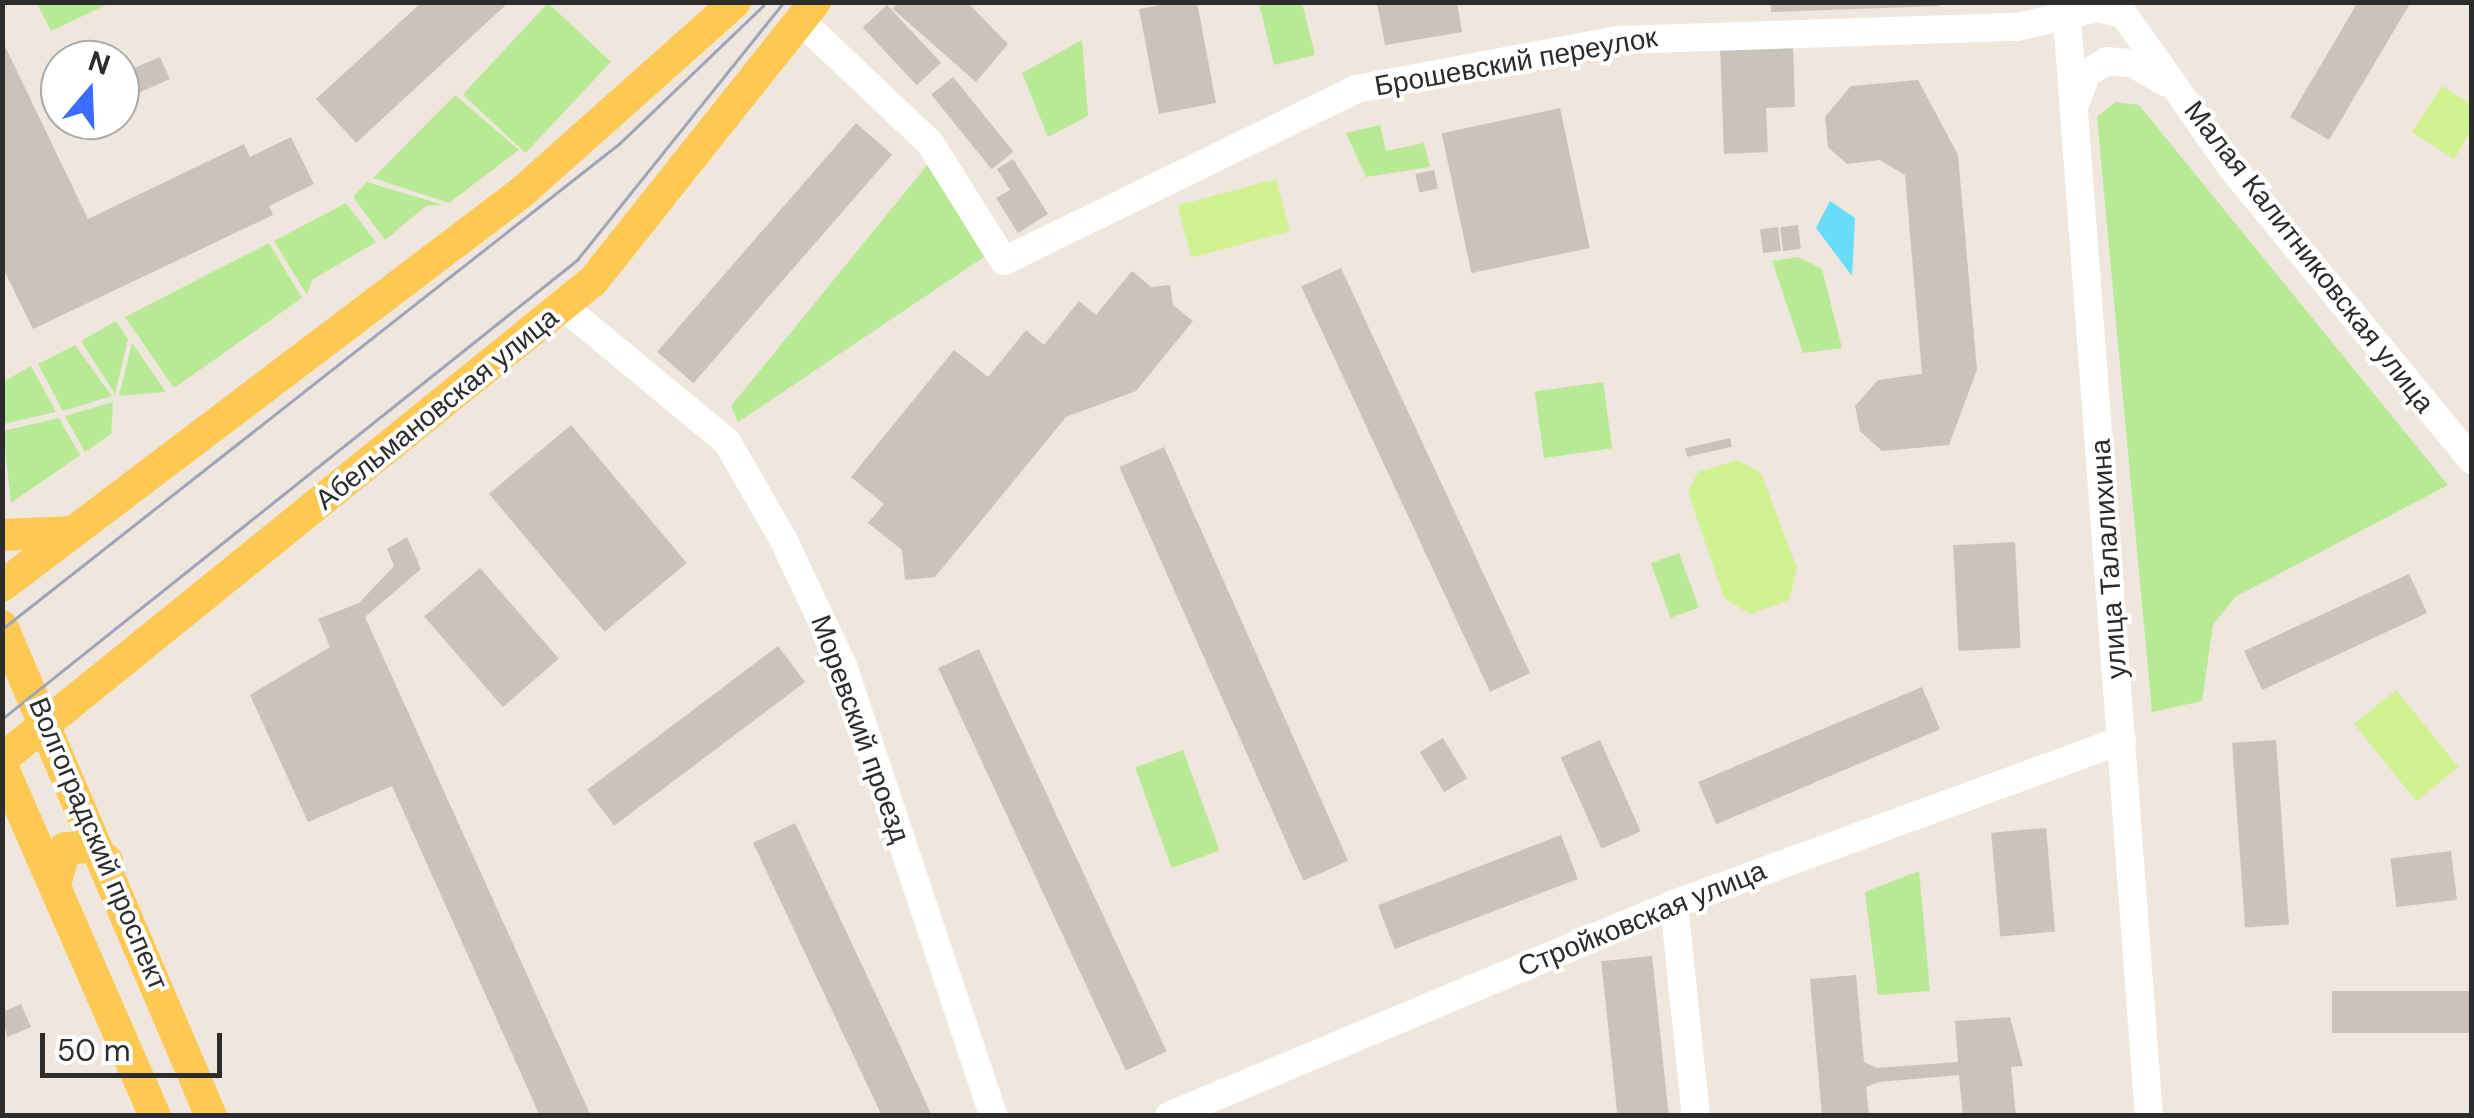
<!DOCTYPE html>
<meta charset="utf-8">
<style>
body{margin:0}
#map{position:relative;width:2474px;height:1118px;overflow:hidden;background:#efe6dd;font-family:"DM Sans",sans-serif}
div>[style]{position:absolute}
.green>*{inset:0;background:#b8ea95;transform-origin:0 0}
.pitch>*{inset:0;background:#d0f290;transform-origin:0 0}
.water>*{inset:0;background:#67ddf9}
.building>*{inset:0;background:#cac3bc;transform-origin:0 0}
.minor>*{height:28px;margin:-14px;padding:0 14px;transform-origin:14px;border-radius:14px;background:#fff}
.major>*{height:32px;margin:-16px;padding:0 16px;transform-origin:16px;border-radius:16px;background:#fdc953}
.tram>*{height:2.5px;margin:-1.25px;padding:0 1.25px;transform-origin:1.25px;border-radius:1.25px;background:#9fa4b8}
span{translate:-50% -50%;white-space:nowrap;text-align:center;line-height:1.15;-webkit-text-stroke:8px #fff;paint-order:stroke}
.street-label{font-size:28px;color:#2c2c2c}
.frame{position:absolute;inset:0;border:5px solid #2c2c2c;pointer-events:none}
.north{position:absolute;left:40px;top:40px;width:100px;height:100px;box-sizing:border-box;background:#fff;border:2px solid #ababab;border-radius:50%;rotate:19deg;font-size:28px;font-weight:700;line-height:40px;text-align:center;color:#2c2c2c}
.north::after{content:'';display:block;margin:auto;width:35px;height:45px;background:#3a6dff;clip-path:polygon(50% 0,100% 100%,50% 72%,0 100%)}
.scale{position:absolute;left:40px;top:1033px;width:182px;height:45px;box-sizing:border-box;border:5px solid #2c2c2c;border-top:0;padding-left:12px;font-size:30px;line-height:35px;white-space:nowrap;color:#2c2c2c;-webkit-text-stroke:8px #fff;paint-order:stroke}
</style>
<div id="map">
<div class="green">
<i style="clip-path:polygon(37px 3px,110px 3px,51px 31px)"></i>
<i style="left:548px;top:3px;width:86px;height:125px;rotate:43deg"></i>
<i style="clip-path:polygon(1259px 3px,1302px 3px,1315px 55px,1274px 65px)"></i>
<i style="clip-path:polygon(1082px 40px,1088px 116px,1048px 137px,1022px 73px)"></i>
<i style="clip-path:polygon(455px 95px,519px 150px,449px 203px,373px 178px)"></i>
<i style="clip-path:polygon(2115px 102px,2139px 105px,2448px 485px,2235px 597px,2213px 625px,2202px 701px,2152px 712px,2097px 117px)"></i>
<i style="clip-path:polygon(1380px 125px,1386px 151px,1424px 143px,1430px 167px,1366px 177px,1346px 133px)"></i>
<i style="clip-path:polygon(928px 164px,984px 257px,738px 422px,731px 406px)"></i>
<i style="clip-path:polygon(367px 182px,443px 205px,426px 206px,385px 240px,353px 197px)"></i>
<i style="clip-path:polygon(346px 203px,376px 242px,312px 280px,307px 295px,274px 241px)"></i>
<i style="clip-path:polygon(269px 243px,302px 298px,174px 388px,125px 317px)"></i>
<i style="clip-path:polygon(1799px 257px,1822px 269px,1842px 348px,1803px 353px,1772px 261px)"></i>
<i style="clip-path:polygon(116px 321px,128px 339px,115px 394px,81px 341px)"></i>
<i style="clip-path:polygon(132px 343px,166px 392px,119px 396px)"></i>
<i style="clip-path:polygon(75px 345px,112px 396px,63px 411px,38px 364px)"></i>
<i style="clip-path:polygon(31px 366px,56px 412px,3px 424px,3px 382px)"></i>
<i style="left:1603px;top:382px;width:67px;height:69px;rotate:82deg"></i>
<i style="clip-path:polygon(113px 402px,111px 434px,85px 452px,65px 416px)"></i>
<i style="clip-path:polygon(59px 418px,80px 455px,11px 503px,3px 431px)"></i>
<i style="left:1679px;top:553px;width:58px;height:30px;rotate:70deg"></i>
<i style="left:1183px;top:750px;width:107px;height:51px;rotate:70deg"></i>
<i style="clip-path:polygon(1919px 871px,1930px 991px,1878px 995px,1865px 892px)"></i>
</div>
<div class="pitch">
<i style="clip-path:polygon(2442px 86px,2471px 105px,2471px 131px,2454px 159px,2412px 132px)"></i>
<i style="left:1276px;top:179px;width:54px;height:102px;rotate:75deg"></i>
<i style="clip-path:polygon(1738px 460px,1761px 473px,1797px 568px,1789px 600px,1750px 614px,1724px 598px,1688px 492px,1698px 472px)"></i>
<i style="left:2396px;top:690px;width:99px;height:54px;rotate:51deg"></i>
</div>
<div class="water">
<i style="clip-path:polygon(1830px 201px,1855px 218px,1852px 276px,1816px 228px)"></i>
</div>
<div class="building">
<i style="clip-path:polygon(422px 2px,509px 2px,356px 143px,316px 99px)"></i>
<i style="clip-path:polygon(898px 2px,967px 2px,1008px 44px,976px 82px,893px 9px)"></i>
<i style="clip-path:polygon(1178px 2px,1197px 2px,1216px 103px,1159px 114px,1139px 9px)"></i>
<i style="clip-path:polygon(1377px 2px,1457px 2px,1462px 32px,1385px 45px)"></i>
<i style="clip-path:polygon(1771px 2px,1939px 2px,1939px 6px,1771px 12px)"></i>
<i style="clip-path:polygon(2358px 2px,2411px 2px,2329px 140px,2290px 117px)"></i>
<i style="left:887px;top:5px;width:79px;height:33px;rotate:47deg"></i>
<i style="clip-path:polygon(2px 40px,88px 219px,244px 144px,250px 157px,291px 137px,314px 184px,269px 206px,273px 215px,33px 329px,2px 266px)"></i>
<i style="clip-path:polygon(1793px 44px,1795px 107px,1766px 108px,1768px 152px,1724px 154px,1720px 46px)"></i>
<i style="clip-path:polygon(160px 57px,170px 79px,120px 101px,120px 74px)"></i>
<i style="left:953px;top:77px;width:96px;height:28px;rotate:51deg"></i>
<i style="clip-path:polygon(1918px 80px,1958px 155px,1977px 370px,1949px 445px,1882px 451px,1860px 431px,1855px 406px,1878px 380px,1922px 374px,1905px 175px,1880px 160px,1847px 164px,1828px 147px,1825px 117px,1851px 86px)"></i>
<i style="left:1560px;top:108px;width:143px;height:121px;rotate:78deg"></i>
<i style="left:856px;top:123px;width:48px;height:303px;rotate:41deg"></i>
<i style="clip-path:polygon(1013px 159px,1048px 214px,1018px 233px,996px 198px,1010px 190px,997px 169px)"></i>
<i style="left:1434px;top:170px;width:19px;height:19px;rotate:78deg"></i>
<i style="left:1798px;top:225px;width:24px;height:18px;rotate:83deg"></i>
<i style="left:1778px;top:227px;width:24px;height:18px;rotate:83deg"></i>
<i style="left:1341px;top:268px;width:447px;height:44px;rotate:65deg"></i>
<i style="clip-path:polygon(1132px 271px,1151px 287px,1170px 285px,1173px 305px,1193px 321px,1136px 391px,1066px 417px,935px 577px,905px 580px,902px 550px,868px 523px,884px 504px,851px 477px,954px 350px,988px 377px,1026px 330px,1044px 345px,1079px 301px,1096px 315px)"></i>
<i style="left:571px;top:425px;width:180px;height:107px;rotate:50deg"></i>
<i style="left:1730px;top:438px;width:9px;height:46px;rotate:77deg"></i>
<i style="left:1164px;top:447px;width:453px;height:49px;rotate:66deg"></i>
<i style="clip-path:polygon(407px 537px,421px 569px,365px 617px,591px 1116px,540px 1116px,392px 786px,308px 822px,250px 695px,330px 647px,318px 619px,359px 603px,394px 566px,387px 549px)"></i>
<i style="left:2015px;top:542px;width:106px;height:62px;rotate:87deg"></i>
<i style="left:480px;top:568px;width:120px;height:74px;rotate:49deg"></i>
<i style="left:2409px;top:574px;width:43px;height:182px;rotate:65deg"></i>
<i style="left:778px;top:646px;width:45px;height:239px;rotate:53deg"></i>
<i style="left:979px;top:649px;width:444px;height:45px;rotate:65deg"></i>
<i style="left:1922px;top:687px;width:46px;height:243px;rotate:67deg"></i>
<i style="left:1443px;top:738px;width:47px;height:27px;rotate:59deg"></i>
<i style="left:1600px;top:740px;width:100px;height:43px;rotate:66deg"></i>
<i style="left:2276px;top:740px;width:185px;height:44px;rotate:86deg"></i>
<i style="clip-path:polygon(795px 823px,893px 1031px,932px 1116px,882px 1116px,753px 843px)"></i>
<i style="left:2046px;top:828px;width:104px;height:55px;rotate:85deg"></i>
<i style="left:1561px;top:835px;width:47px;height:196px;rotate:69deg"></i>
<i style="left:2451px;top:851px;width:49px;height:61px;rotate:83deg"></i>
<i style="left:1652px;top:956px;width:161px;height:51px;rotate:84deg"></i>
<i style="clip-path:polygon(1856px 975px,1864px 1062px,1877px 1068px,1958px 1062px,1955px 1021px,2010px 1017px,2023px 1066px,2011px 1067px,2016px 1116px,1963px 1116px,1959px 1075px,1879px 1082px,1866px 1087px,1869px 1116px,1822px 1116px,1810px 979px)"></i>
<i style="left:2472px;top:991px;width:42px;height:140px;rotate:90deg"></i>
<i style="clip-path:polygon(21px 1004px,31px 1027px,7px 1037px,2px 1012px)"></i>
</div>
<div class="minor">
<i style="left:2115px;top:2px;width:203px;rotate:54.8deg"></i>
<i style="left:2232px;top:168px;width:378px;rotate:50.6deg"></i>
<i style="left:2066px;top:5px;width:1114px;rotate:85.73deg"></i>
<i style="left:801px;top:21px;width:178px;rotate:43.4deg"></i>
<i style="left:930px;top:143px;width:139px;rotate:57.9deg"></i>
<i style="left:1004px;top:261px;width:392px;rotate:-26deg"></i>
<i style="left:1356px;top:89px;width:268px;rotate:-10.6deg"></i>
<i style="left:1619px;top:40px;width:399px;rotate:-1.9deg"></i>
<i style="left:2018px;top:27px;width:81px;rotate:-13.5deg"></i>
<i style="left:2097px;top:8px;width:26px;rotate:13deg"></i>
<i style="left:2075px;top:104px;width:33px;rotate:-69deg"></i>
<i style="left:2087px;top:73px;width:23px;rotate:-31deg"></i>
<i style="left:2107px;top:61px;width:25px;rotate:5deg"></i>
<i style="left:2132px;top:63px;width:39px;rotate:30deg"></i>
<i style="left:564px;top:307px;width:212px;rotate:39.6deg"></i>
<i style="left:727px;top:442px;width:112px;rotate:60deg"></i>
<i style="left:783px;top:539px;width:140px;rotate:64.7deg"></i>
<i style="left:843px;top:666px;width:475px;rotate:71.5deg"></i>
<i style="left:1674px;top:904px;width:213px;rotate:84.1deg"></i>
<i style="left:1169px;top:1116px;width:548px;rotate:-22.77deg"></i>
<i style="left:1674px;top:904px;width:477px;rotate:-20.1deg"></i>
</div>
<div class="major">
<i style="left:2px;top:535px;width:70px;rotate:-2.5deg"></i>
<i style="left:2px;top:586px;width:652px;rotate:-37.15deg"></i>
<i style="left:522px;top:192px;width:285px;rotate:-41.7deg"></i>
<i style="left:2px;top:626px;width:533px;rotate:66.9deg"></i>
<i style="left:2px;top:759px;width:760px;rotate:-38.97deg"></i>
<i style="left:593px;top:281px;width:357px;rotate:-51.5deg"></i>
<i style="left:2px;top:766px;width:382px;rotate:66.4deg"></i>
<i style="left:55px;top:884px;width:37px;rotate:-74deg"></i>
<i style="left:65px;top:848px;width:28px;rotate:-2deg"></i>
<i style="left:93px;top:847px;width:20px;rotate:45deg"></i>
</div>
<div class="tram">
<i style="left:2px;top:629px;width:786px;rotate:-38.18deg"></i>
<i style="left:620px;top:143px;width:198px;rotate:-43.8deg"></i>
<i style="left:2px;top:719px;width:736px;rotate:-38.6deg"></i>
<i style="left:577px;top:260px;width:331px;rotate:-51.3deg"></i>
</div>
<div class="street-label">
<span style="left:1516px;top:62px;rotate:-10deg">Брошевский переулок</span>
<span style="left:2309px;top:257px;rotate:52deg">Малая Калитниковская улица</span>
<span style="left:437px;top:409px;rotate:-39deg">Абельмановская улица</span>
<span style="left:2109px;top:559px;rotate:-94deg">улица Талалихина</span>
<span style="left:860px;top:729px;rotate:70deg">Моревский проезд</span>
<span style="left:98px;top:844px;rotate:67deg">Волгоградский проспект</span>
<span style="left:1642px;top:919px;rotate:-22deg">Стройковская улица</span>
</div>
<div class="frame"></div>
<div class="north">N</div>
<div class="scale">50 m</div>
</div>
